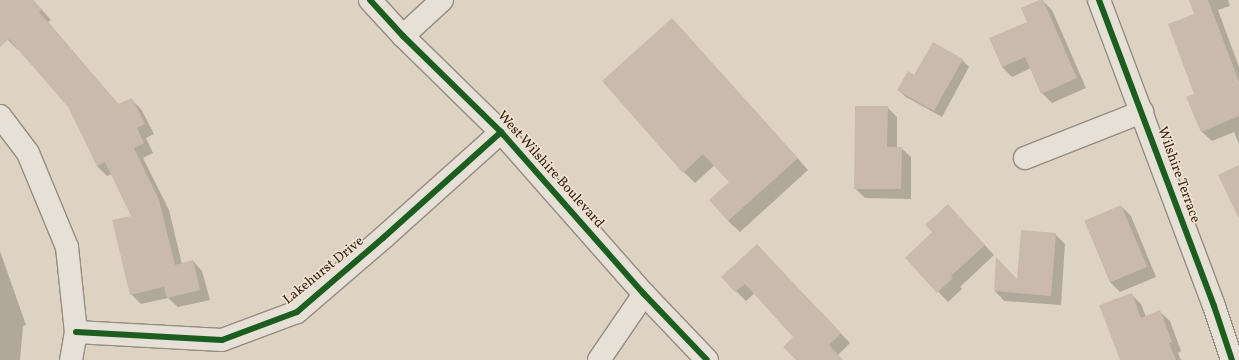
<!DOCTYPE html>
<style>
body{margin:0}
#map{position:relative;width:1239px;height:360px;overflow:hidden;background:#ded3c3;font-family:Vollkorn,serif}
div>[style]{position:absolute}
.shadow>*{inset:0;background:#0003}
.building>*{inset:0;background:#cabaae;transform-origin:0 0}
.roads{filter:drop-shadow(1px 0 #958c81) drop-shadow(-1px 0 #958c81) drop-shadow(0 1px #958c81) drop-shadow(0 -1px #958c81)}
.minor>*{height:22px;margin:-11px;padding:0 11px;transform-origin:11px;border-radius:11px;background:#e6e0d7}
.tertiary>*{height:22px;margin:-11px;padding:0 11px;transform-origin:11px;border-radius:11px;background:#e6e0d7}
.cycleway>*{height:6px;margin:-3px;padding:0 3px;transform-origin:3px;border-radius:3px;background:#1b5e20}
span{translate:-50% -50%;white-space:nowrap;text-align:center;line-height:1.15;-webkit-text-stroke:3px #f1e4d1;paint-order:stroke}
.street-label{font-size:14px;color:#392517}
</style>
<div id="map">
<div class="shadow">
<i style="clip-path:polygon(0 0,33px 0,51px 20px,48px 22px,119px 105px,131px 99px,141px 109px,154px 134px,146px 138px,153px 153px,143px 158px,169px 210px,182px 264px,193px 261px,202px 271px,210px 300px,178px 307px,168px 298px,141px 304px,131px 294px,133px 217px,112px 174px,107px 176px,97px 166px,69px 106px,19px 49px,18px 50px,0 32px)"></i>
<i style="clip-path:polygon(1042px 0,1052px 10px,1086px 88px,1052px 103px,1042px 93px,1031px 68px,1012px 77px,1002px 67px)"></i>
<i style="clip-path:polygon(1190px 0,1228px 0,1230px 6px,1218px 10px,1239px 67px,1239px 144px,1234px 132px,1212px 141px,1202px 132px,1188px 97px,1195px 94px,1195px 14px)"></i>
<i style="clip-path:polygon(683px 31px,808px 170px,740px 232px,728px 221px,730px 182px,715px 165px,695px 183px,684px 172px)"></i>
<i style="clip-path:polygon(962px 60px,969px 67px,942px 117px,906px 97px,898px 90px,915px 76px)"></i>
<i style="clip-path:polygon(887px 107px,897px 117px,897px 148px,901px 148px,911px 157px,911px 199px,865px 198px,855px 188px)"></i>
<i style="clip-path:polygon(1121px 206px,1131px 216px,1156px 277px,1120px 292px,1110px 282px,1085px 221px)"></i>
<i style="clip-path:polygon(958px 216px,994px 255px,960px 287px,962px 289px,948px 302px,906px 258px,934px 232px)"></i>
<i style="clip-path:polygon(1055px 234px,1065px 244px,1061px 305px,1004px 301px,995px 291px,997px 259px,1018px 281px)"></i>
<i style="clip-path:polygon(757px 245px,850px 343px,838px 355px,842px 360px,798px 360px,795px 337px,755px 293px,746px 301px,722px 277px)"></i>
<i style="clip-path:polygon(0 251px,26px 325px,23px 326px,20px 360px,0 360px)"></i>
<i style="clip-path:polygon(1131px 294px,1141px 304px,1146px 317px,1160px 312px,1170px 321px,1181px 351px,1178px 353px,1181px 360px,1121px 360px)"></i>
</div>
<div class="building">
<i style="clip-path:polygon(0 0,33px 0,42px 9px,39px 12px,118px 104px,132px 98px,145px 124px,137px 128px,144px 143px,134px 148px,159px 200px,175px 265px,193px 260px,200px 290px,167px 298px,164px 287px,130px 295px,112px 220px,131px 216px,105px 162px,97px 166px,68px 107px,9px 39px,0 47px)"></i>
<i style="clip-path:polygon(1039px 0,1043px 0,1077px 78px,1041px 94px,1025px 57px,1002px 67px,989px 38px,1027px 22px,1021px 8px)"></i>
<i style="clip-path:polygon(1189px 0,1208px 0,1239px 82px,1239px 116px,1201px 132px,1186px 97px,1194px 94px,1168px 24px,1194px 14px)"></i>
<i style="clip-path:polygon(672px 18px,798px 158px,728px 221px,709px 200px,729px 182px,703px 154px,683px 173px,602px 81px)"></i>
<i style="clip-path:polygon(933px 42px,963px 59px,934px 111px,897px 90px,908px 71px,914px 75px)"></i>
<i style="clip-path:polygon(855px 106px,888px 106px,887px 147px,902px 147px,901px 189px,854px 189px)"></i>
<i style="clip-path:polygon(1239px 165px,1239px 219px,1218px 175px)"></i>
<i style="clip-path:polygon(948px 204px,985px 245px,951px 276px,953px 278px,937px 293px,905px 258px,932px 232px,925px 225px)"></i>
<i style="left:1121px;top:205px;width:67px;height:40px;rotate:67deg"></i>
<i style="clip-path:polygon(1021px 230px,1056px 233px,1051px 296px,994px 291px,996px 257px,1017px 279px)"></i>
<i style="clip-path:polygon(757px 244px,820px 312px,821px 311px,841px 333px,829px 345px,843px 360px,796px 360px,783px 347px,793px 337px,745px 284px,735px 292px,721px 277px)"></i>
<i style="clip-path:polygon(1132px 293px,1141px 318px,1160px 310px,1172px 342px,1169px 343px,1176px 360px,1120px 360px,1099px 305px)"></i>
</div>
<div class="roads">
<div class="minor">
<i style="left:1099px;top:0;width:327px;rotate:69.4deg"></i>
<i style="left:1214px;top:306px;width:57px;rotate:71.6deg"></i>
<i style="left:403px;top:36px;width:53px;rotate:-42.7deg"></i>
<i style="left:0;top:116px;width:46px;rotate:52.9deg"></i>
<i style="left:28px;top:153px;width:102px;rotate:67.5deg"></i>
<i style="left:67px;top:247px;width:85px;rotate:84deg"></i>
<i style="left:76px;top:332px;width:28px;rotate:100deg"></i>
<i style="left:1025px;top:158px;width:126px;rotate:-21.5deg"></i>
<i style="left:76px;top:332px;width:146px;rotate:3.1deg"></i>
<i style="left:222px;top:340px;width:80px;rotate:-20.5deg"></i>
<i style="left:297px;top:312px;width:113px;rotate:-40.7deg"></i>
<i style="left:383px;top:238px;width:159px;rotate:-41.9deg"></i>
<i style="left:599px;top:360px;width:80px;rotate:-55.7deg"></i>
</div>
<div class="tertiary">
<i style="left:370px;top:0;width:49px;rotate:47.5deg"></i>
<i style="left:403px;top:36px;width:137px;rotate:44.4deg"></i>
<i style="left:501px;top:132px;width:216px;rotate:48.6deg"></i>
<i style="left:644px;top:294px;width:91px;rotate:46.3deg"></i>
</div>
</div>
<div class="cycleway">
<i style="left:370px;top:0;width:49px;rotate:47.5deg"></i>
<i style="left:403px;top:36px;width:137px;rotate:44.4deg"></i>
<i style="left:501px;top:132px;width:216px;rotate:48.6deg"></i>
<i style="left:644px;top:294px;width:91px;rotate:46.3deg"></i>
<i style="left:1099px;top:0;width:327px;rotate:69.4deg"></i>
<i style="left:1214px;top:306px;width:57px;rotate:71.6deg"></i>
<i style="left:76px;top:332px;width:146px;rotate:3.1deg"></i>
<i style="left:222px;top:340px;width:80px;rotate:-20.5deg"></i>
<i style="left:297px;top:312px;width:113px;rotate:-40.7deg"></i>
<i style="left:383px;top:238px;width:159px;rotate:-41.9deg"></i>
</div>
<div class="street-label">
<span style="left:550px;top:170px;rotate:48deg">West Wilshire Boulevard</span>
<span style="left:1178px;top:175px;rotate:70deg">Wilshire Terrace</span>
<span style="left:324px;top:271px;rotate:-39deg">Lakehurst Drive</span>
</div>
</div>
